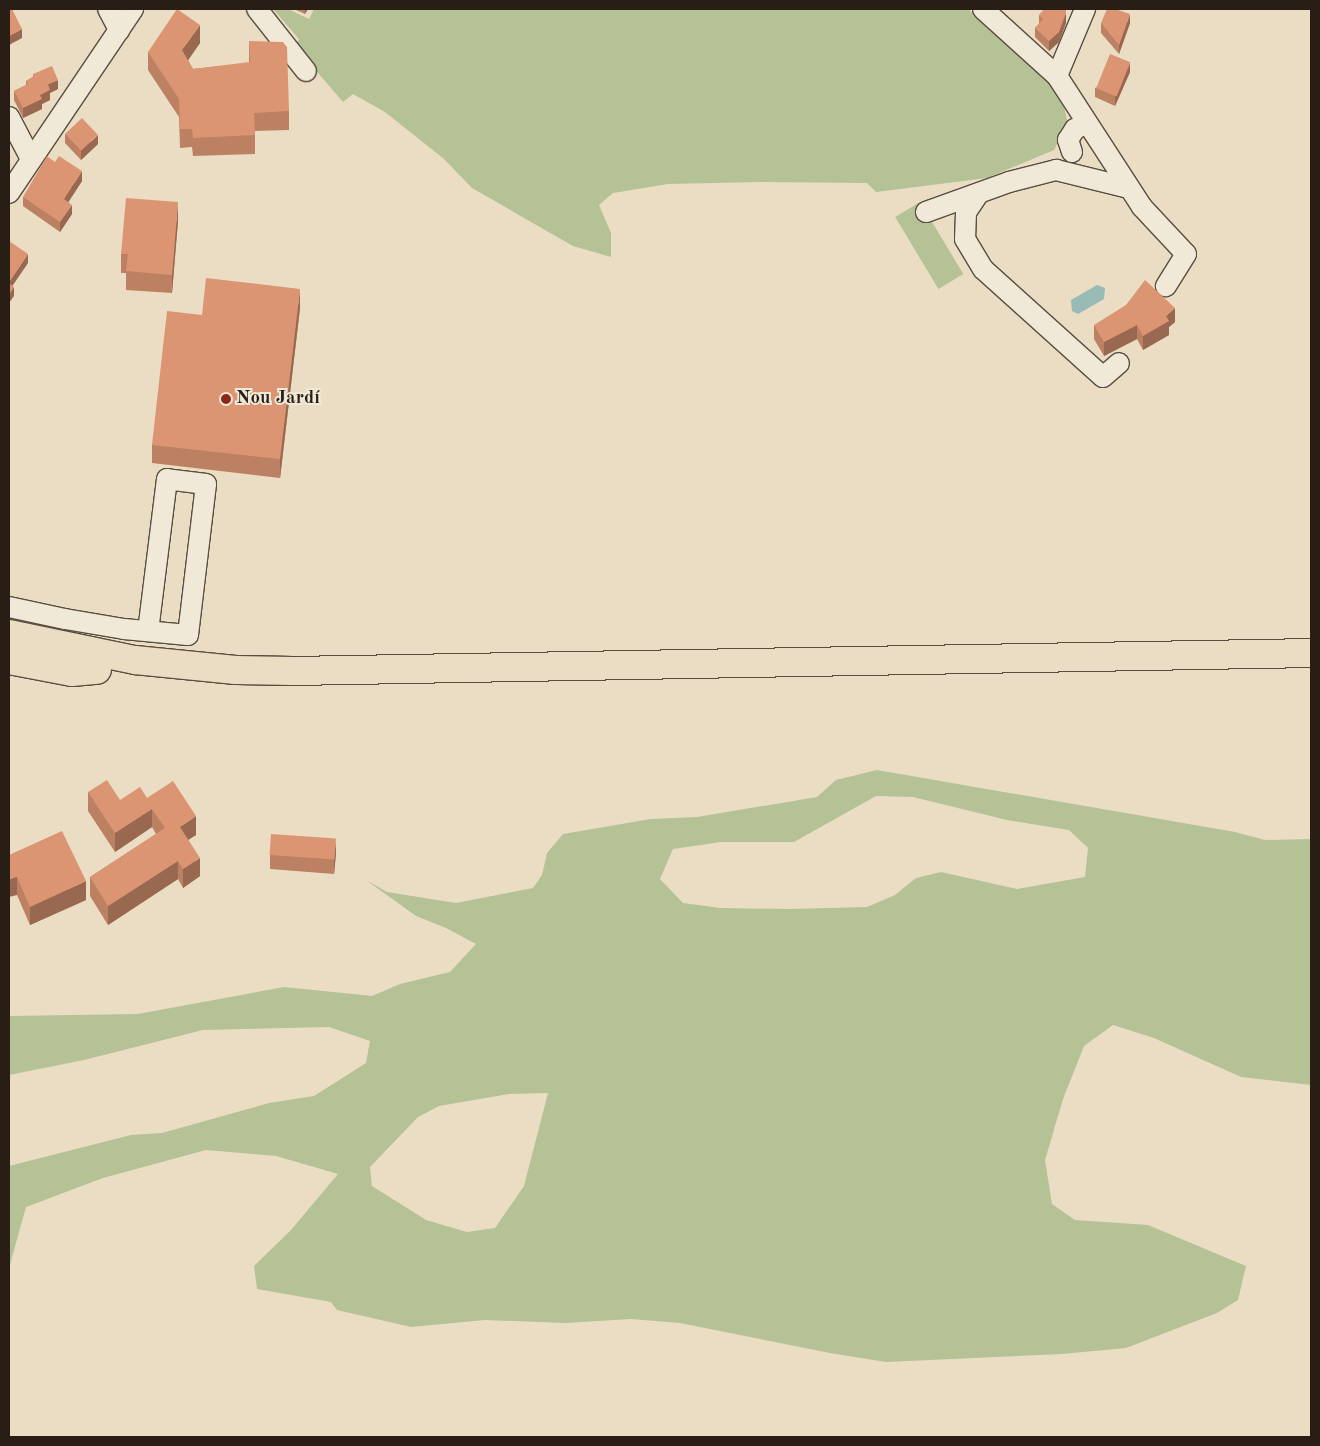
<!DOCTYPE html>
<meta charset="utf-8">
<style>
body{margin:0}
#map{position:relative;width:1320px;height:1446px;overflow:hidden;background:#eaddc3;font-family:"Old Standard TT",serif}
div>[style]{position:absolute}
.green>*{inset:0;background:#b4c296;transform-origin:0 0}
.water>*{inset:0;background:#98bbb5}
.roads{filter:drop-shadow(1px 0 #584e40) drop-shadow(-1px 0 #584e40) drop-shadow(0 1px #584e40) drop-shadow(0 -1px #584e40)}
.minor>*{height:20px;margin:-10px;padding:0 10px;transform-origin:10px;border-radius:10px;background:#f1e9d8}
.highway>*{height:28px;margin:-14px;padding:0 14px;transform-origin:14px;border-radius:14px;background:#eaddc3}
.wall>*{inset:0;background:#bc8063}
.shaded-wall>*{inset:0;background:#996850}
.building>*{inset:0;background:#db9573;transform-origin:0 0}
.dots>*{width:14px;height:14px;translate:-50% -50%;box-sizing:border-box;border:2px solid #f1e9d8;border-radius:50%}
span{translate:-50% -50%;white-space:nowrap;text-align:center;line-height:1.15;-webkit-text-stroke:4px #f1e9d8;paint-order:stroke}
.poi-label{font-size:19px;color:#281e15;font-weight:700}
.left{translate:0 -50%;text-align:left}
.frame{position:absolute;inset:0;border:10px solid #281e15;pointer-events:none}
</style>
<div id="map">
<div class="green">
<i style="clip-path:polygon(273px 9px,288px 9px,309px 19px,314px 9px,968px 9px,1053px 85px,1064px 107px,1068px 124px,1054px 150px,987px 178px,876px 192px,867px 183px,759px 182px,668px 184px,613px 193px,599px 205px,611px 233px,611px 257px,573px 246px,472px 188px,444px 159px,385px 112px,353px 94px,343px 102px,295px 46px,299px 39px)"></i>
<i style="left:920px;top:202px;width:84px;height:29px;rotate:59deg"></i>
<i style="clip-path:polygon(evenodd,877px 770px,1235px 832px,1265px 840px,1311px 839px,1311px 1085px,1241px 1077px,1154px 1038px,1113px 1025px,1084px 1046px,1063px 1099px,1045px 1160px,1052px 1204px,1075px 1220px,1148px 1225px,1246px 1266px,1238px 1300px,1217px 1313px,1126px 1348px,1062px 1354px,886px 1362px,830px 1353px,680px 1323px,631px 1319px,565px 1323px,485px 1320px,411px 1327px,337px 1310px,331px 1302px,257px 1289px,254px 1266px,291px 1230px,338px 1174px,276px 1156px,206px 1150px,103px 1178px,26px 1207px,9px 1268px,9px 1166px,131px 1135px,162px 1133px,269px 1103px,314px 1096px,366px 1063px,370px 1041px,329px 1027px,203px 1030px,84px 1060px,9px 1075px,9px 1016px,138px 1014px,284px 987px,372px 996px,400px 984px,450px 972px,476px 944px,446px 928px,416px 916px,366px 880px,387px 892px,456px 903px,533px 888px,542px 875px,547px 853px,563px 834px,651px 819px,697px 817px,817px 797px,836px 780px,877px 770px,876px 796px,913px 797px,1007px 820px,1069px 830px,1088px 848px,1085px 877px,1017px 889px,941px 872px,916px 878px,895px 895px,867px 907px,789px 909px,720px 908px,683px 903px,660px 879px,673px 849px,721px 842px,794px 842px,876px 796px,877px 770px,548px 1093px,524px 1186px,495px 1228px,467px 1232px,426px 1220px,372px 1186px,370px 1167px,418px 1117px,439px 1106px,509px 1094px,548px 1093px)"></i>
</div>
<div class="water">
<i style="clip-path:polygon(1097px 285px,1105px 288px,1104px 299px,1078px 314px,1072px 311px,1071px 300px)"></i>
</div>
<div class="roads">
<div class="minor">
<i style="left:108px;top:9px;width:24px;rotate:62deg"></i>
<i style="left:257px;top:9px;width:79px;rotate:51.7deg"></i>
<i style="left:983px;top:9px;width:100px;rotate:42.2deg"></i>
<i style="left:1057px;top:76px;width:73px;rotate:-67.3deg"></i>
<i style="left:1057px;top:76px;width:156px;rotate:57deg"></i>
<i style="left:1142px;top:207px;width:64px;rotate:46.9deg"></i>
<i style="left:1186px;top:254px;width:38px;rotate:122deg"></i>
<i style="left:9px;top:117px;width:47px;rotate:62.4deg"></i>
<i style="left:1072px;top:152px;width:13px;rotate:-108deg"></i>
<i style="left:1068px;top:140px;width:13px;rotate:-58deg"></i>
<i style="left:1075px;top:129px;width:13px;rotate:-27deg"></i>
<i style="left:9px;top:193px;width:222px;rotate:-56deg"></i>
<i style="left:979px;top:193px;width:23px;rotate:124deg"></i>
<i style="left:966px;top:212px;width:27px;rotate:92deg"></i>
<i style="left:965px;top:239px;width:35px;rotate:59deg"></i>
<i style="left:983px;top:269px;width:161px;rotate:42deg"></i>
<i style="left:1103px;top:377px;width:21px;rotate:-41deg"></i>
<i style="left:926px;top:212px;width:88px;rotate:-19.9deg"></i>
<i style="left:1009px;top:182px;width:49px;rotate:-14.3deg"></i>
<i style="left:1056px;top:170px;width:75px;rotate:13.9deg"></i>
<i style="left:9px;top:607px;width:57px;rotate:12.1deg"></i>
<i style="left:65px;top:619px;width:60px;rotate:9.6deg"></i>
<i style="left:124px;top:629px;width:64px;rotate:5.4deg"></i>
<i style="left:188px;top:635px;width:152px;rotate:-83.2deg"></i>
<i style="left:206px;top:484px;width:39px;rotate:-173deg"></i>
<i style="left:167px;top:479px;width:153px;rotate:97.1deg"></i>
</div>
<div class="highway">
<i style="left:9px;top:634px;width:129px;rotate:11.7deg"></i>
<i style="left:135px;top:660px;width:101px;rotate:5.7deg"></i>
<i style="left:236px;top:670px;width:57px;rotate:1deg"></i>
<i style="left:293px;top:671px;width:1018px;rotate:-1.01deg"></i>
<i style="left:9px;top:660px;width:64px;rotate:10.8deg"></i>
<i style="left:72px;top:672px;width:25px;rotate:-5deg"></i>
</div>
</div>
<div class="wall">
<i style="clip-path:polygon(294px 9px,308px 9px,305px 14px)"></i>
<i style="clip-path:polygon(1039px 15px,1066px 23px,1059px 42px,1049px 51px,1035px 37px,1035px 28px,1039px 24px)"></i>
<i style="clip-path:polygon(1101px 23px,1130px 23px,1119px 54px,1101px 33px)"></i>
<i style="clip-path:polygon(249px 41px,289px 111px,289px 130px,255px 131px,255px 154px,193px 156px,192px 147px,180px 148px,179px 117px,148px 70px,148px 52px,200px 43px,188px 60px,193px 69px,249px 63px)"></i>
<i style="clip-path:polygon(1130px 72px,1115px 106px,1095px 97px,1095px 88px)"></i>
<i style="clip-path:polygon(33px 74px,58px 89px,50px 93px,50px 100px,42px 104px,42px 109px,23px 118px,14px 100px,14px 91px,26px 85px,26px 81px,33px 77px)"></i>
<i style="clip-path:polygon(65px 134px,98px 144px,81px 160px,65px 143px)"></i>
<i style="clip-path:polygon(82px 181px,68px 202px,72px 214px,60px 232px,23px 206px,23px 197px)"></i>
<i style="clip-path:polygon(178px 221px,172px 293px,126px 290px,126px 273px,121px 273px,121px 254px)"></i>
<i style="clip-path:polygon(300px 308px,280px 478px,152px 463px,152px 445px,202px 315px)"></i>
<i style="clip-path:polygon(1175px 322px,1169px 327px,1169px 335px,1143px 350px,1137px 339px,1104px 356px,1094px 339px,1094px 325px)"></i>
<i style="clip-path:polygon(88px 792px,120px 800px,147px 798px,196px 835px,188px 840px,200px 876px,183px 888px,178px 879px,108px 925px,90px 896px,90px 877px,156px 834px,152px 827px,115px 852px,88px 811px)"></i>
<i style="clip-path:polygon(336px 853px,334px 874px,270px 869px,270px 855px)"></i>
<i style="clip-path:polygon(9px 855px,86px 900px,30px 925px,17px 895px)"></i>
</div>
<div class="shaded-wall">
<i style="clip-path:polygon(305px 9px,308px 9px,305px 14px)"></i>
<i style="clip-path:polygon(1066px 13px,1066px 23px,1059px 42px,1049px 51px,1049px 41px)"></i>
<i style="clip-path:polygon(1130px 14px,1130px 23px,1119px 54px,1119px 45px)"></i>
<i style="clip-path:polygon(200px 25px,200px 43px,182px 69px,182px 50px)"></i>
<i style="clip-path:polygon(22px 29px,22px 38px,9px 45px,9px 36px)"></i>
<i style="clip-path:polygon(1130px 62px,1130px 72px,1115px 106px,1115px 97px)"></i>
<i style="clip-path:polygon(58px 80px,58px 89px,50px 93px,50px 100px,42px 104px,42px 109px,23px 118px,23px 108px,40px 95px,48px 84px)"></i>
<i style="clip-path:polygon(98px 135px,98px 144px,81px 160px,81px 151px)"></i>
<i style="clip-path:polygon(82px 171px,82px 181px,64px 209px,64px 199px)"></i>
<i style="clip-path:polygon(178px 202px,178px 221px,172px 293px,172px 275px)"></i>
<i style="clip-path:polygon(72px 205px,72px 214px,60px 232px,60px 222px)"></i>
<i style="clip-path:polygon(28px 254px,28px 263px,9px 291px,9px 282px)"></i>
<i style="clip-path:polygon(14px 287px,14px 296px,9px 303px,9px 294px)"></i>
<i style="clip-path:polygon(300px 289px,300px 308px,280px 478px,280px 459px)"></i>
<i style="clip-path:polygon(1175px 308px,1175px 322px,1169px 327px,1169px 335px,1143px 350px,1143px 336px)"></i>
<i style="clip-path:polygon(1137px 325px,1137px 339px,1104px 356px,1104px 342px)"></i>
<i style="clip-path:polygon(152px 809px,152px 827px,115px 852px,115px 833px)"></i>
<i style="clip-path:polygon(196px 816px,196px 835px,180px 845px,180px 827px)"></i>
<i style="clip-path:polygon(336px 839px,336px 853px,334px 874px,334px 860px)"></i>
<i style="clip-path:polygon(200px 858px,200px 876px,183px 888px,183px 869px)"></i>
<i style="clip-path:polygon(178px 861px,178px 879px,108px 925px,108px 906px)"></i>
<i style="clip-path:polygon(17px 877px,17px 895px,9px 897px,9px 879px)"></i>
<i style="clip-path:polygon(86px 881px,86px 900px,30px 925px,30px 907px)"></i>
</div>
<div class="building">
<i style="clip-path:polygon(9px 9px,12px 9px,22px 29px,9px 36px)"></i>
<i style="clip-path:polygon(177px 9px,200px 25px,182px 50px,193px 69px,250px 62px,249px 41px,283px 42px,287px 47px,289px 111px,254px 113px,255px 135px,193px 138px,192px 129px,180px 129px,179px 99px,148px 52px)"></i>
<i style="clip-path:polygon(1044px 9px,1065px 9px,1066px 10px,1066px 13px,1059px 32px,1049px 41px,1035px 28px,1043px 19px,1039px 15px)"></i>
<i style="clip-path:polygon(1107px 9px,1115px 9px,1130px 14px,1119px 45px,1101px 23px)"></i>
<i style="left:1110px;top:54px;width:22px;height:37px;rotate:22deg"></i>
<i style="clip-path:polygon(52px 66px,58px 80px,48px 84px,50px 90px,40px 95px,42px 99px,23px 108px,14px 91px,28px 84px,26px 81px,34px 76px,33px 74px)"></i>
<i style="left:82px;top:118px;width:23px;height:23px;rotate:47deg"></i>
<i style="clip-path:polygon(47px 156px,55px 162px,59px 156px,82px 171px,64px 199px,72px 205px,60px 222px,23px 197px)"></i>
<i style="clip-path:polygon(126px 198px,178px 202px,172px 275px,126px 271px,128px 254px,121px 254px)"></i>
<i style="clip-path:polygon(9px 241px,28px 254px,9px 282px)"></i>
<i style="clip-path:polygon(206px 278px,300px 289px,280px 459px,152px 445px,167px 311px,202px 315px)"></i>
<i style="clip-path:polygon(1145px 280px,1175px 308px,1166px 316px,1169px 321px,1143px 336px,1137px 325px,1104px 342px,1094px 325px,1126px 305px)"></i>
<i style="clip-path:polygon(9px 283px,14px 287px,9px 294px)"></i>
<i style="clip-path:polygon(107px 780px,120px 800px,140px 787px,147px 798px,173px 781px,196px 816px,180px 827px,200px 858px,183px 869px,178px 861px,108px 906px,90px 877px,165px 828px,152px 809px,115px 833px,88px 792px)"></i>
<i style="clip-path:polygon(62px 831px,86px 881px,30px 907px,17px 877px,9px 879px,9px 855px)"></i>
<i style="left:271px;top:834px;width:65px;height:21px;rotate:4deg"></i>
</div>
<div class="dots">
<i style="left:226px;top:399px;background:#8f2418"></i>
</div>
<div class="poi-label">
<span class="left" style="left:236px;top:399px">Nou Jardí</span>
</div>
<div class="frame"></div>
</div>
